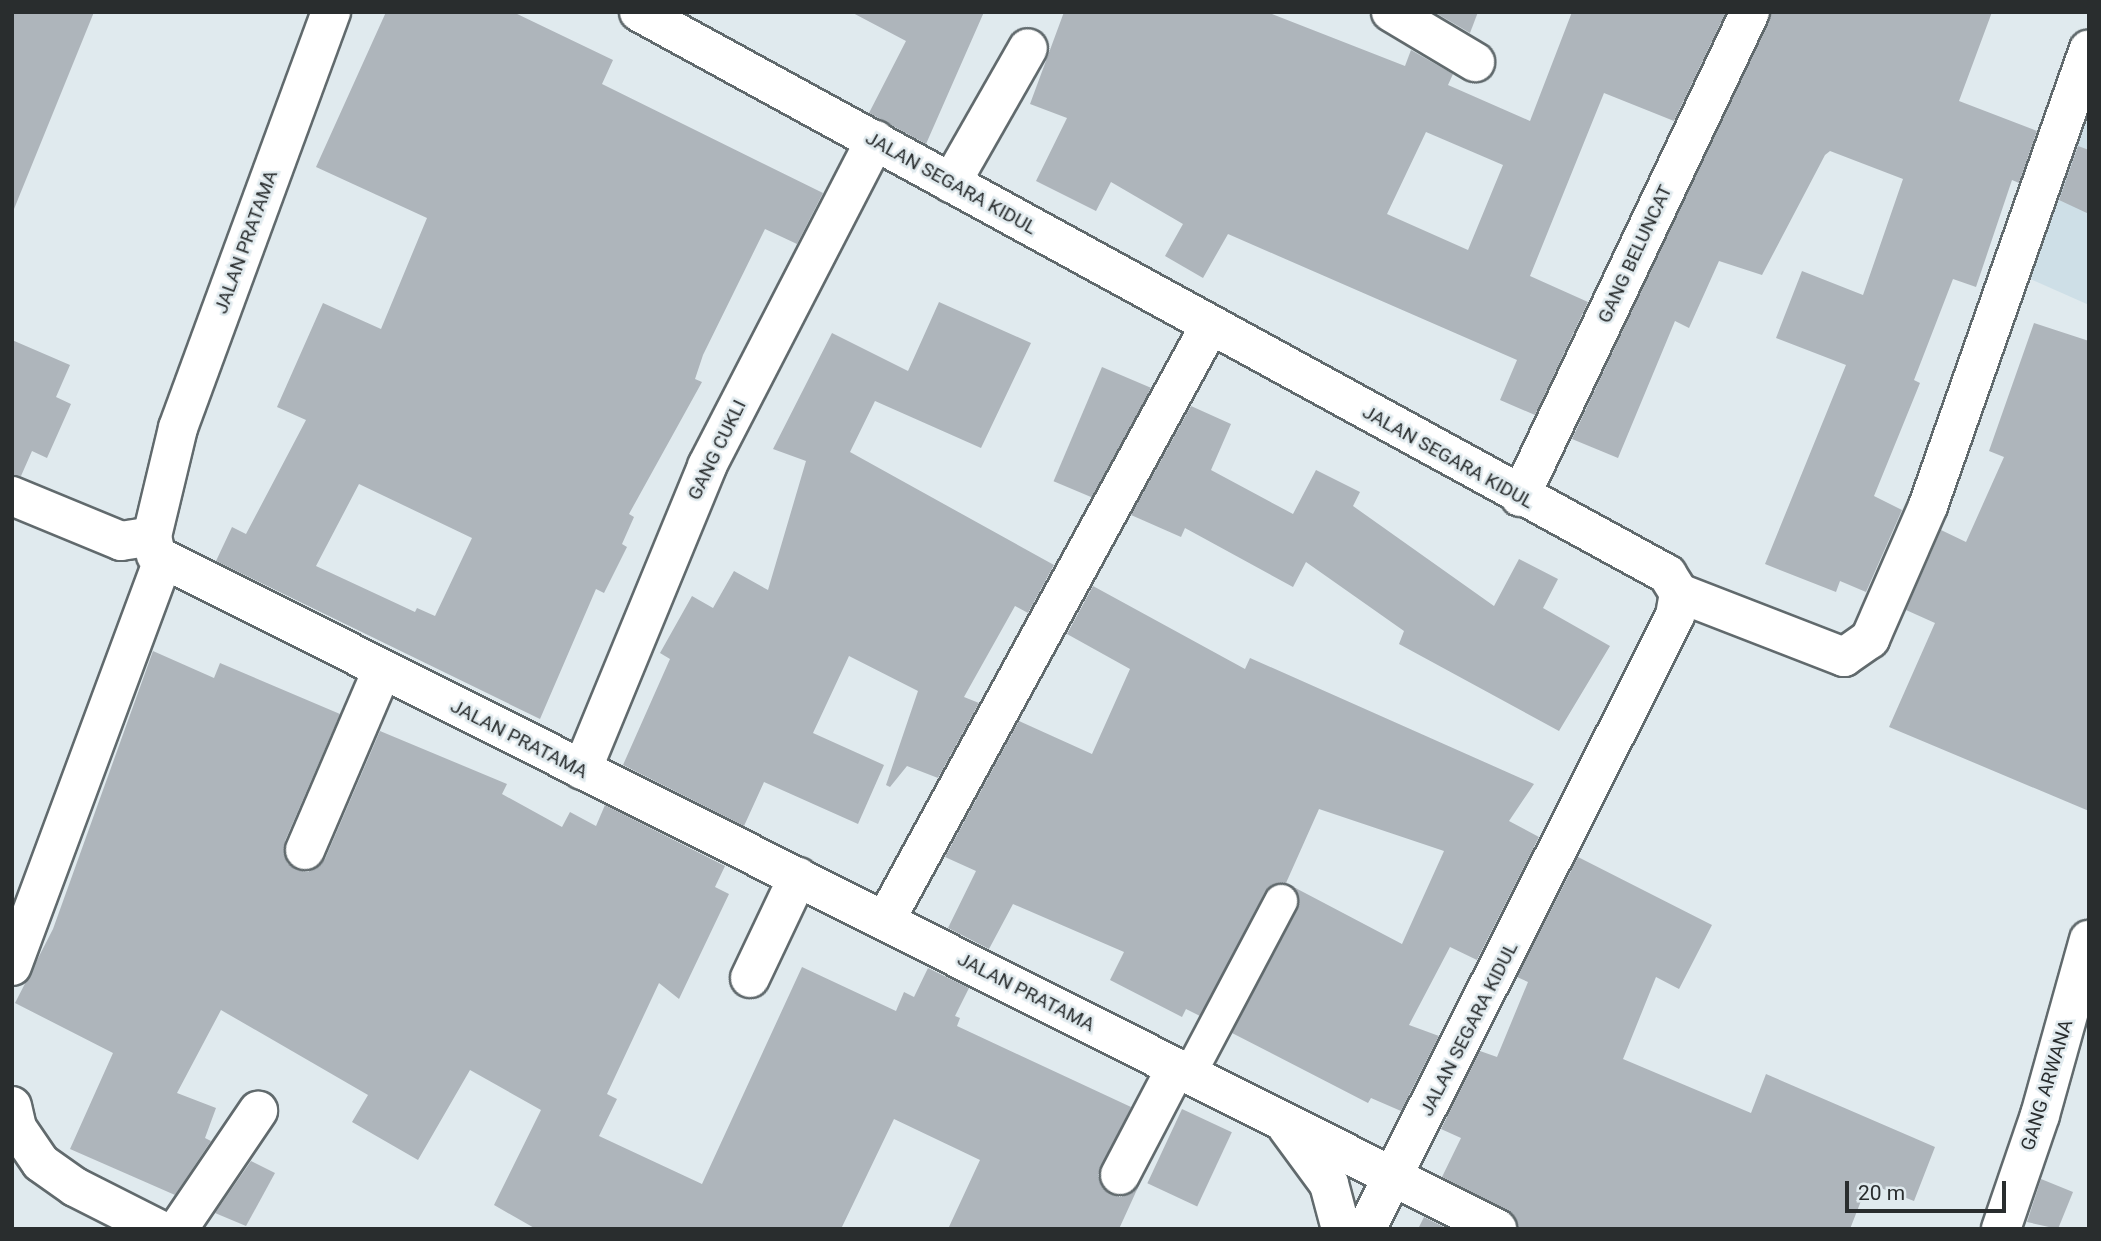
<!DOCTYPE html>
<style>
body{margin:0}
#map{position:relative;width:2101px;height:1241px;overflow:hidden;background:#e0eaee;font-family:Roboto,sans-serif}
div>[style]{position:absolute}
.built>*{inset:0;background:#cedfe7}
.building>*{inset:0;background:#aeb5bb;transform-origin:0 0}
.roads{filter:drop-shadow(2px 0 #616a6d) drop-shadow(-2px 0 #616a6d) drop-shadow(0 2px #616a6d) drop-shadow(0 -2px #616a6d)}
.lane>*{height:32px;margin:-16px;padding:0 16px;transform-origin:16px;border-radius:16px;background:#fff}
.street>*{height:38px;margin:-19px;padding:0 19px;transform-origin:19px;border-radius:19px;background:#fff}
.secondary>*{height:38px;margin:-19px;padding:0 19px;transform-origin:19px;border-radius:19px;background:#fff}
span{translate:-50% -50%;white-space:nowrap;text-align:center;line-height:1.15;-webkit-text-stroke:5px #e0eaee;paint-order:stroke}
.street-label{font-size:19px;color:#292d2e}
.frame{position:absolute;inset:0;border:14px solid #292d2e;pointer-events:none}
.scale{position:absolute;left:1845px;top:1181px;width:161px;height:32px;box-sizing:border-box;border:4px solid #292d2e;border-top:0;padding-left:9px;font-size:21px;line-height:24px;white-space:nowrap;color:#292d2e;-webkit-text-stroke:5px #e0eaee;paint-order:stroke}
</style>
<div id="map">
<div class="built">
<i style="clip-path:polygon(2089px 83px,2089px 305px,2008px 269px)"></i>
</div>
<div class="building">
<i style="clip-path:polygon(12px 12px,94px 12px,14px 209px,12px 209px)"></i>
<i style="clip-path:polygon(evenodd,386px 12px,513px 12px,613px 60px,602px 84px,823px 193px,797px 244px,765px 229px,703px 355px,695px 379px,702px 382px,629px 514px,634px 517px,622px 544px,627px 547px,604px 593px,596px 589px,540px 719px,216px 561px,232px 527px,246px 534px,306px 420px,277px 407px,323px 303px,381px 329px,427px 218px,316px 167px,386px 12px,359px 484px,472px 538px,435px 616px,417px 608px,415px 612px,316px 566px,359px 484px)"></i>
<i style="clip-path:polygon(851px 12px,984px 12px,926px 144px,869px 113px,906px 41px)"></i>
<i style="clip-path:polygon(evenodd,1064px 12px,1267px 12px,1405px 66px,1411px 50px,1453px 74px,1448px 85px,1530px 121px,1572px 12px,1726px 12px,1674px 121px,1604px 93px,1530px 276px,1588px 302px,1535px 415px,1500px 400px,1517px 360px,1228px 234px,1203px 278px,1165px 256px,1183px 224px,1111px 182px,1096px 211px,1036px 181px,1067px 118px,1030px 104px,1064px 12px,1426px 132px,1503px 165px,1468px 250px,1387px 214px,1426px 132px)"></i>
<i style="clip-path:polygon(1434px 12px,1478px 12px,1470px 33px)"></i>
<i style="clip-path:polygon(1772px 12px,1992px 12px,1959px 101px,2037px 131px,2019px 183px,2012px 180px,1976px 287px,1953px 279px,1914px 380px,1920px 383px,1874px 496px,1902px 510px,1866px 592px,1840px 581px,1836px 592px,1765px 564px,1846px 365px,1776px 338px,1802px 271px,1863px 295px,1903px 179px,1830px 151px,1825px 155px,1762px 275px,1719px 261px,1689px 328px,1675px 321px,1618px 458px,1572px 439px)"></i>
<i style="clip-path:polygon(2078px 146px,2089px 150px,2089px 214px,2059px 200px)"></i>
<i style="clip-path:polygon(939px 302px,1031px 343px,981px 448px,875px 401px,850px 452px,1054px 565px,1028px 613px,1015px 606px,964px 697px,979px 703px,938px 778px,907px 766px,890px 787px,886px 785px,918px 691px,849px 656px,813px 733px,884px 765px,858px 824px,764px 782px,744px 826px,623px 765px,670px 659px,660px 653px,692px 596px,713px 608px,734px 571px,768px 590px,806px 461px,773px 449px,832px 333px,908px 371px)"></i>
<i style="clip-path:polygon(2034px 323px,2089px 341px,2089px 811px,1889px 727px,1935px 623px,1906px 610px,1941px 530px,1966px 542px,2004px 457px,1989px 451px)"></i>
<i style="clip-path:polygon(12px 340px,70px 365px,56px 397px,71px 404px,47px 458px,32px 451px,21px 476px,12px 475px)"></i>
<i style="left:1102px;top:367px;width:53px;height:124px;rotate:23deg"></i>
<i style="clip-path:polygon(1191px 406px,1231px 424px,1211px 470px,1293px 514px,1316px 470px,1360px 492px,1353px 506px,1494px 606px,1519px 559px,1558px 579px,1543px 608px,1610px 646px,1559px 731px,1399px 644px,1404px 631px,1306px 562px,1293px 587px,1185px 528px,1181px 537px,1131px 515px)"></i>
<i style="clip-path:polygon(evenodd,1093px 586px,1245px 669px,1250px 658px,1534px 784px,1509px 821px,1539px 837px,1477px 960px,1450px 947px,1409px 1025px,1439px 1036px,1401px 1111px,1371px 1098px,1368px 1103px,1232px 1033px,1297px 910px,1297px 892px,1289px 885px,1272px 885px,1265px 892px,1200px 1016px,1186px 1009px,1182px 1017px,1110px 980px,1124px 952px,1013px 904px,989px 949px,948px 928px,976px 871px,945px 857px,1019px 721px,1092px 754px,1130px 669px,1067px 634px,1093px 586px,1319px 809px,1444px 851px,1402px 944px,1286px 883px,1319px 809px)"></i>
<i style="clip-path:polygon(153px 651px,214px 678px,220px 663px,340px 714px,285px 841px,287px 863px,297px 870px,308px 872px,325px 859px,380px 731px,507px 784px,502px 794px,562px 827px,570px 812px,596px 826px,605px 805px,725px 866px,715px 887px,729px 894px,679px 999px,659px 983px,607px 1094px,617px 1099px,599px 1136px,702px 1184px,802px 967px,896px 1011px,904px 992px,914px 997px,928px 968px,969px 988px,955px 1016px,960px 1018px,957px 1026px,1131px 1107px,1098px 1175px,1102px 1187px,1120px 1197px,1132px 1193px,1140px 1183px,1119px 1229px,948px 1229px,980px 1160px,894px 1119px,841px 1229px,536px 1229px,494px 1205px,541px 1110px,470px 1070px,418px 1160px,352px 1122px,368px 1095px,221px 1010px,177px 1093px,216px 1108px,205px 1138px,211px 1141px,175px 1195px,70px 1149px,113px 1053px,15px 1003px,53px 929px)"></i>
<i style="clip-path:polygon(1578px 857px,1712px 925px,1679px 989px,1656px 977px,1623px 1059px,1751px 1113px,1766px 1074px,1935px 1147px,1914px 1201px,1868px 1183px,1850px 1229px,1519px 1229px,1507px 1210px,1442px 1177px,1461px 1138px,1441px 1129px,1480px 1051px,1497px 1057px,1528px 982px,1517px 977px)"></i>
<i style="left:1182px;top:1109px;width:55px;height:82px;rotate:25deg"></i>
<i style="clip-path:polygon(251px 1161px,275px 1173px,246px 1226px,215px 1213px)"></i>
<i style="clip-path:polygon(2041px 1179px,2073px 1192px,2058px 1229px,2027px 1222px)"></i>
<i style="clip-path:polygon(1424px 1217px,1448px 1229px,1418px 1229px)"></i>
</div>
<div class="roads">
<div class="lane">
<i style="left:1189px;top:1075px;width:197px;rotate:-62.1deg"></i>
</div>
<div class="street">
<i style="left:1391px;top:12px;width:98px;rotate:30.8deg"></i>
<i style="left:951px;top:183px;width:155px;rotate:-60.3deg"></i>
<i style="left:12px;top:496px;width:118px;rotate:22.4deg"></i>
<i style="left:121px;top:541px;width:31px;rotate:-9deg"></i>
<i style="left:1520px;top:497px;width:537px;rotate:-64.63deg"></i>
<i style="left:1679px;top:593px;width:177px;rotate:21.2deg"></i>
<i style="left:1844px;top:657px;width:32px;rotate:-35deg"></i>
<i style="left:1870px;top:639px;width:145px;rotate:-66.4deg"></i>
<i style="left:1928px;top:506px;width:484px;rotate:-70.6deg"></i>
<i style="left:582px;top:770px;width:329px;rotate:-67.6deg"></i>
<i style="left:707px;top:466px;width:367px;rotate:-62.7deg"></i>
<i style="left:305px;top:850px;width:196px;rotate:-66.8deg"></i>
<i style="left:885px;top:921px;width:677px;rotate:-61.39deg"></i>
<i style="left:12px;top:966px;width:432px;rotate:-69.6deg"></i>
<i style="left:750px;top:978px;width:112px;rotate:-64.6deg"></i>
<i style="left:12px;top:1106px;width:23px;rotate:77deg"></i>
<i style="left:17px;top:1128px;width:42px;rotate:55.6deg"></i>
<i style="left:41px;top:1163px;width:42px;rotate:35.2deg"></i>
<i style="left:75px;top:1187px;width:93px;rotate:26.8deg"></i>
<i style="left:1120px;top:1175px;width:121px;rotate:-62.4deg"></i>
<i style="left:178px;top:1229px;width:143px;rotate:-55.9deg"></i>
<i style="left:2001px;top:1229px;width:120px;rotate:-71.1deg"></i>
<i style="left:2040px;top:1115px;width:182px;rotate:-74.4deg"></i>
</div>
<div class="secondary">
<i style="left:331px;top:12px;width:443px;rotate:110.2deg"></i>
<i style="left:178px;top:428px;width:111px;rotate:103.5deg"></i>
<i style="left:152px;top:536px;width:19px;rotate:78deg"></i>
<i style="left:156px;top:555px;width:1501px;rotate:26.68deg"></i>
<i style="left:639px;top:12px;width:1172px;rotate:28.67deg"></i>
<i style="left:1667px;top:574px;width:22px;rotate:58deg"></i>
<i style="left:1679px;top:593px;width:23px;rotate:100deg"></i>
<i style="left:1675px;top:616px;width:686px;rotate:116.75deg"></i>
<i style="left:1287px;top:1127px;width:71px;rotate:53.6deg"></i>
<i style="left:1329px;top:1184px;width:47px;rotate:75.1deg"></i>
</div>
</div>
<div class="street-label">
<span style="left:951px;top:183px;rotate:29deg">JALAN SEGARA KIDUL</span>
<span style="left:246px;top:242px;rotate:-70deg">JALAN PRATAMA</span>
<span style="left:1635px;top:254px;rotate:-65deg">GANG BELUNCAT</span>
<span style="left:717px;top:450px;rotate:-64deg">GANG CUKLI</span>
<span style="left:1448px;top:457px;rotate:29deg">JALAN SEGARA KIDUL</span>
<span style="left:519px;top:739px;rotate:27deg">JALAN PRATAMA</span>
<span style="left:1026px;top:992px;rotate:27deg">JALAN PRATAMA</span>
<span style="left:1469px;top:1029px;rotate:-63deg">JALAN SEGARA KIDUL</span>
<span style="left:2047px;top:1085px;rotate:-73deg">GANG ARWANA</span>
</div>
<div class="frame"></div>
<div class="scale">20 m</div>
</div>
